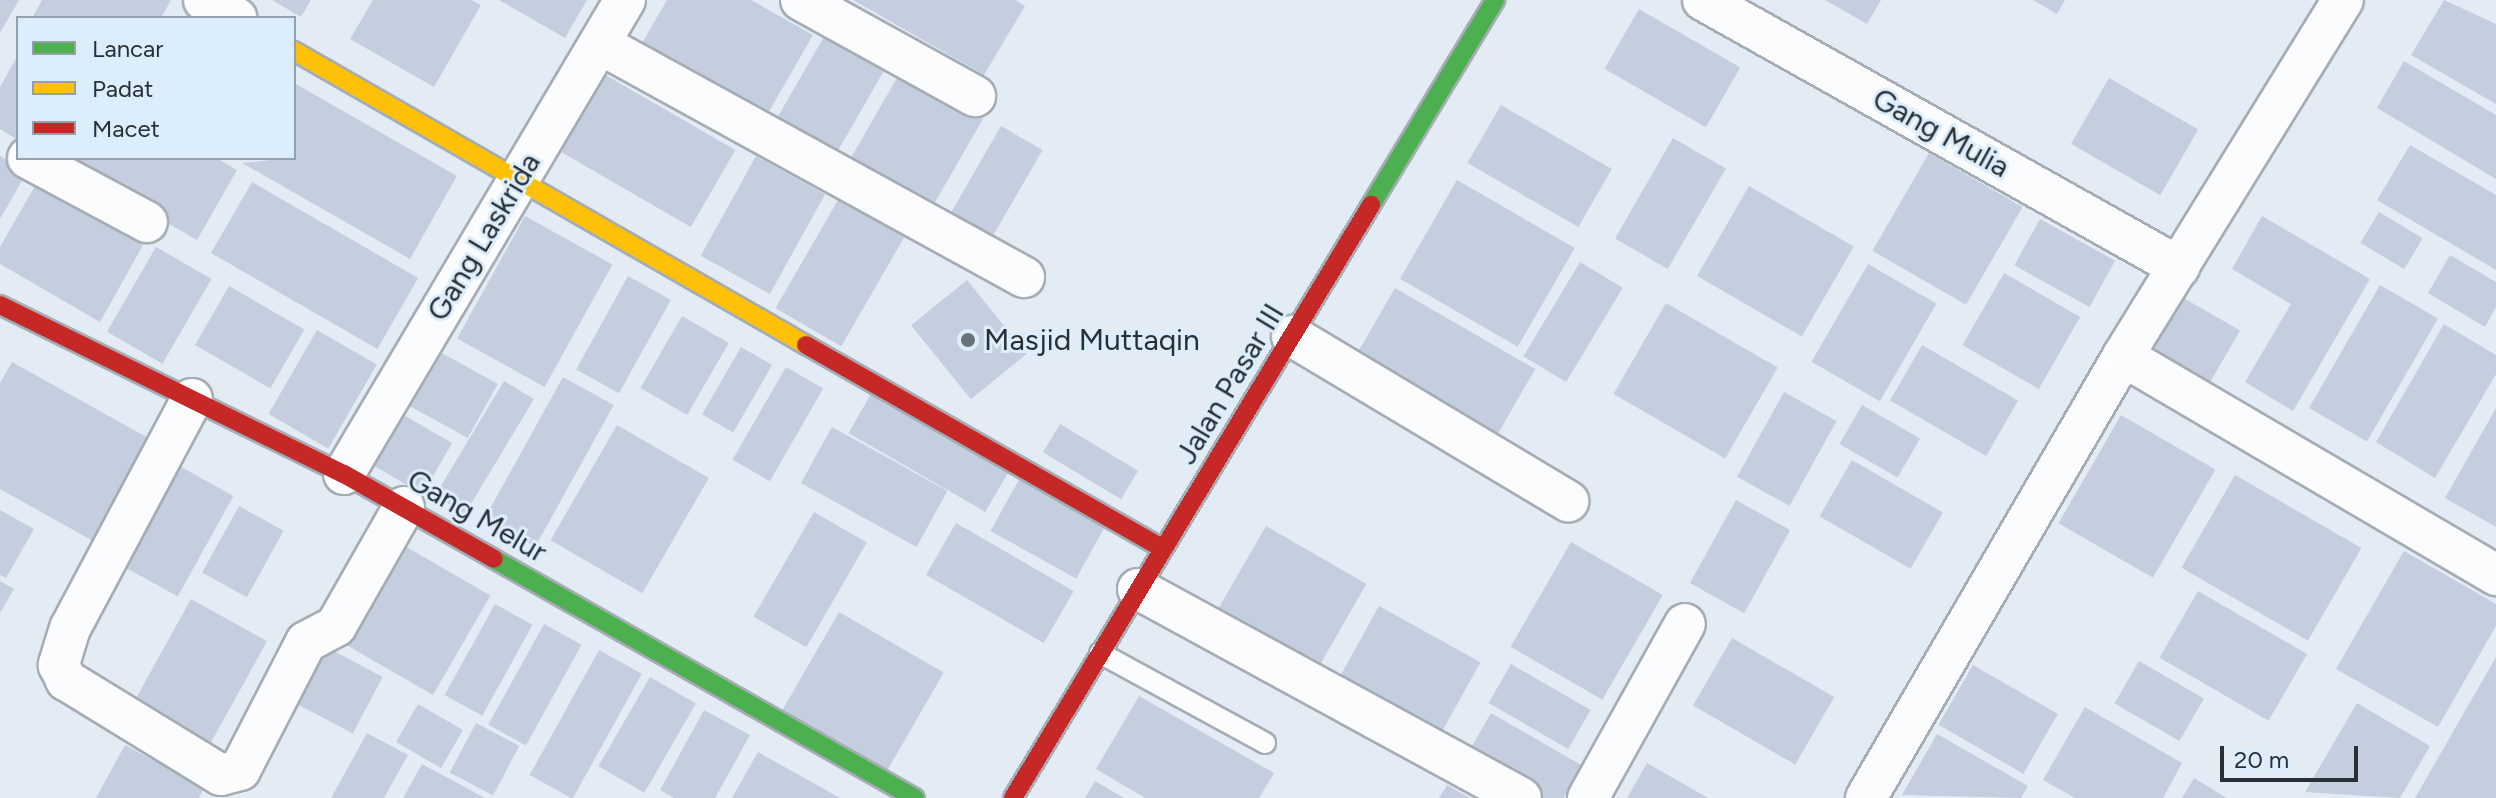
<!DOCTYPE html>
<style>
body{margin:0}
#map{position:relative;width:2496px;height:798px;overflow:hidden;background:#e3ecf5;font-family:Figtree,sans-serif}
div>[style]{position:absolute}
.building>*{inset:0;background:#c4cedf;transform-origin:0 0}
.roads{filter:drop-shadow(2px 0 #a5acb3) drop-shadow(-2px 0 #a5acb3) drop-shadow(0 2px #a5acb3) drop-shadow(0 -2px #a5acb3)}
.lane>*{height:20px;margin:-10px;padding:0 10px;transform-origin:10px;border-radius:10px;background:#fbfcfe}
.street>*{height:40px;margin:-20px;padding:0 20px;transform-origin:20px;border-radius:20px;background:#fbfcfe}
.fast>*{height:18px;margin:-9px;padding:0 9px;transform-origin:9px;border-radius:9px;background:#4caf50}
.slow>*{height:18px;margin:-9px;padding:0 9px;transform-origin:9px;border-radius:9px;background:#ffc107}
.jam>*{height:18px;margin:-9px;padding:0 9px;transform-origin:9px;border-radius:9px;background:#c62828}
.dots>*{width:22px;height:22px;translate:-50% -50%;box-sizing:border-box;border:4px solid #dcedfc;border-radius:50%}
span{translate:-50% -50%;white-space:nowrap;text-align:center;line-height:1.15;-webkit-text-stroke:6px #dcedfc;paint-order:stroke}
.street-label{font-size:30px;color:#293035}
.poi-label{font-size:30px;color:#293035}
.left{translate:0 -50%;text-align:left}
.legend{position:absolute;left:16px;top:16px;width:280px;height:144px;box-sizing:border-box;background:#dcedfc;border:2px solid #94a1ac;margin:0;padding:10px 14px;list-style:none;font-size:24px;color:#293035}
.legend li{display:flex;align-items:center;gap:16px;height:40px}
.legend b{width:40px;border:2px solid #94a1ac}
.scale{position:absolute;left:2220px;top:746px;width:138px;height:36px;box-sizing:border-box;border:4px solid #293035;border-top:0;padding-left:10px;font-size:24px;line-height:28px;white-space:nowrap;color:#293035;-webkit-text-stroke:6px #dcedfc;paint-order:stroke}
</style>
<div id="map">
<div class="building">
<i style="clip-path:polygon(0 0,19px 0,0 33px)"></i>
<i style="clip-path:polygon(42px 0,171px 0,161px 18px,32px 18px)"></i>
<i style="clip-path:polygon(272px 0,311px 0,301px 17px)"></i>
<i style="clip-path:polygon(373px 0,471px 0,481px 5px,434px 87px,350px 39px)"></i>
<i style="clip-path:polygon(499px 0,587px 0,565px 38px)"></i>
<i style="clip-path:polygon(667px 0,751px 0,813px 35px,759px 129px,634px 57px)"></i>
<i style="clip-path:polygon(853px 0,1015px 0,1025px 6px,984px 75px)"></i>
<i style="clip-path:polygon(1825px 0,1881px 0,1867px 24px)"></i>
<i style="clip-path:polygon(2033px 0,2065px 0,2057px 14px)"></i>
<i style="clip-path:polygon(2444px 0,2496px 24px,2496px 104px,2411px 55px)"></i>
<i style="left:1639px;top:9px;width:117px;height:69px;rotate:30deg"></i>
<i style="left:829px;top:28px;width:69px;height:107px;rotate:30deg"></i>
<i style="clip-path:polygon(18px 55px,18px 140px,0 129px,0 87px)"></i>
<i style="clip-path:polygon(2404px 61px,2496px 115px,2496px 179px,2377px 108px)"></i>
<i style="left:901px;top:71px;width:95px;height:109px;rotate:30deg"></i>
<i style="left:602px;top:73px;width:154px;height:89px;rotate:30deg"></i>
<i style="left:2109px;top:78px;width:103px;height:76px;rotate:30deg"></i>
<i style="clip-path:polygon(294px 83px,457px 176px,410px 259px,242px 163px,294px 158px)"></i>
<i style="left:1501px;top:105px;width:128px;height:67px;rotate:30deg"></i>
<i style="left:1001px;top:126px;width:48px;height:115px;rotate:30deg"></i>
<i style="left:1673px;top:138px;width:61px;height:116px;rotate:30deg"></i>
<i style="clip-path:polygon(2410px 145px,2496px 195px,2496px 270px,2377px 200px)"></i>
<i style="left:1929px;top:153px;width:108px;height:113px;rotate:30deg"></i>
<i style="clip-path:polygon(0 156px,27px 172px,0 219px)"></i>
<i style="left:756px;top:156px;width:79px;height:114px;rotate:29deg"></i>
<i style="clip-path:polygon(54px 158px,216px 158px,237px 170px,197px 240px)"></i>
<i style="clip-path:polygon(40px 177px,147px 238px,100px 322px,0 264px,0 247px)"></i>
<i style="left:1457px;top:180px;width:136px;height:114px;rotate:30deg"></i>
<i style="left:252px;top:182px;width:192px;height:82px;rotate:30deg"></i>
<i style="left:1749px;top:186px;width:121px;height:104px;rotate:30deg"></i>
<i style="left:842px;top:193px;width:76px;height:133px;rotate:30deg"></i>
<i style="left:2379px;top:212px;width:51px;height:36px;rotate:31deg"></i>
<i style="left:525px;top:216px;width:100px;height:140px;rotate:29deg"></i>
<i style="clip-path:polygon(2262px 216px,2370px 279px,2293px 411px,2245px 382px,2291px 304px,2232px 269px)"></i>
<i style="left:2040px;top:219px;width:86px;height:53px;rotate:29deg"></i>
<i style="left:156px;top:247px;width:64px;height:98px;rotate:30deg"></i>
<i style="clip-path:polygon(2450px 255px,2496px 282px,2496px 307px,2485px 327px,2428px 293px)"></i>
<i style="left:1580px;top:262px;width:50px;height:110px;rotate:31deg"></i>
<i style="left:1868px;top:264px;width:79px;height:113px;rotate:30deg"></i>
<i style="left:2004px;top:273px;width:88px;height:83px;rotate:30deg"></i>
<i style="left:628px;top:276px;width:49px;height:107px;rotate:29deg"></i>
<i style="left:967px;top:280px;width:95px;height:72px;rotate:51deg"></i>
<i style="left:2380px;top:285px;width:67px;height:142px;rotate:30deg"></i>
<i style="left:229px;top:286px;width:87px;height:68px;rotate:30deg"></i>
<i style="left:1395px;top:288px;width:162px;height:78px;rotate:30deg"></i>
<i style="left:2182px;top:297px;width:67px;height:63px;rotate:30deg"></i>
<i style="left:1666px;top:303px;width:129px;height:105px;rotate:30deg"></i>
<i style="left:682px;top:316px;width:54px;height:83px;rotate:30deg"></i>
<i style="clip-path:polygon(2444px 324px,2496px 355px,2496px 374px,2435px 478px,2376px 442px)"></i>
<i style="left:317px;top:330px;width:69px;height:97px;rotate:30deg"></i>
<i style="left:1922px;top:345px;width:111px;height:64px;rotate:30deg"></i>
<i style="left:741px;top:347px;width:36px;height:78px;rotate:30deg"></i>
<i style="left:433px;top:348px;width:74px;height:62px;rotate:29deg"></i>
<i style="clip-path:polygon(12px 362px,150px 439px,93px 541px,0 489px,0 383px)"></i>
<i style="left:786px;top:367px;width:43px;height:107px;rotate:30deg"></i>
<i style="left:563px;top:377px;width:58px;height:162px;rotate:29deg"></i>
<i style="left:504px;top:381px;width:35px;height:134px;rotate:31deg"></i>
<i style="left:875px;top:387px;width:158px;height:53px;rotate:30deg"></i>
<i style="left:1784px;top:392px;width:60px;height:97px;rotate:29deg"></i>
<i style="left:1862px;top:405px;width:67px;height:45px;rotate:30deg"></i>
<i style="clip-path:polygon(2496px 408px,2496px 527px,2445px 498px)"></i>
<i style="left:395px;top:410px;width:66px;height:59px;rotate:30deg"></i>
<i style="left:2121px;top:415px;width:109px;height:125px;rotate:30deg"></i>
<i style="left:1060px;top:424px;width:91px;height:33px;rotate:31deg"></i>
<i style="left:617px;top:425px;width:106px;height:133px;rotate:30deg"></i>
<i style="left:832px;top:427px;width:132px;height:64px;rotate:29deg"></i>
<i style="left:1852px;top:460px;width:105px;height:65px;rotate:30deg"></i>
<i style="left:174px;top:463px;width:68px;height:115px;rotate:29deg"></i>
<i style="left:2235px;top:475px;width:146px;height:107px;rotate:30deg"></i>
<i style="left:1021px;top:476px;width:98px;height:63px;rotate:29deg"></i>
<i style="left:1736px;top:500px;width:62px;height:95px;rotate:29deg"></i>
<i style="left:239px;top:506px;width:51px;height:76px;rotate:29deg"></i>
<i style="clip-path:polygon(0 510px,34px 529px,6px 578px,0 575px)"></i>
<i style="left:814px;top:512px;width:61px;height:121px;rotate:30deg"></i>
<i style="left:956px;top:523px;width:136px;height:60px;rotate:30deg"></i>
<i style="left:1266px;top:526px;width:116px;height:112px;rotate:30deg"></i>
<i style="left:1571px;top:542px;width:106px;height:121px;rotate:30deg"></i>
<i style="left:403px;top:545px;width:101px;height:115px;rotate:30deg"></i>
<i style="clip-path:polygon(2404px 551px,2496px 604px,2496px 626px,2438px 727px,2336px 669px)"></i>
<i style="clip-path:polygon(0 581px,14px 589px,0 613px)"></i>
<i style="left:2198px;top:591px;width:126px;height:77px;rotate:30deg"></i>
<i style="left:191px;top:599px;width:87px;height:119px;rotate:29deg"></i>
<i style="left:495px;top:604px;width:43px;height:104px;rotate:29deg"></i>
<i style="left:1379px;top:606px;width:116px;height:90px;rotate:29deg"></i>
<i style="left:839px;top:612px;width:121px;height:116px;rotate:30deg"></i>
<i style="left:544px;top:624px;width:43px;height:115px;rotate:29deg"></i>
<i style="left:1732px;top:638px;width:118px;height:78px;rotate:30deg"></i>
<i style="left:313px;top:640px;width:79px;height:64px;rotate:28deg"></i>
<i style="left:599px;top:650px;width:49px;height:143px;rotate:29deg"></i>
<i style="clip-path:polygon(2496px 657px,2496px 798px,2415px 798px)"></i>
<i style="left:2139px;top:661px;width:75px;height:49px;rotate:30deg"></i>
<i style="left:1511px;top:664px;width:92px;height:45px;rotate:30deg"></i>
<i style="left:1973px;top:665px;width:98px;height:69px;rotate:30deg"></i>
<i style="left:650px;top:677px;width:53px;height:103px;rotate:30deg"></i>
<i style="clip-path:polygon(1139px 696px,1274px 773px,1259px 798px,1145px 798px,1096px 769px)"></i>
<i style="clip-path:polygon(2357px 703px,2430px 746px,2400px 798px,2305px 792px)"></i>
<i style="left:418px;top:704px;width:52px;height:44px;rotate:30deg"></i>
<i style="clip-path:polygon(2085px 707px,2182px 763px,2163px 798px,2075px 798px,2043px 780px)"></i>
<i style="clip-path:polygon(704px 710px,750px 735px,715px 798px,674px 798px,660px 790px)"></i>
<i style="clip-path:polygon(1491px 713px,1583px 766px,1564px 798px,1529px 798px,1464px 760px)"></i>
<i style="left:476px;top:723px;width:49px;height:56px;rotate:28deg"></i>
<i style="clip-path:polygon(367px 733px,408px 755px,384px 798px,331px 798px)"></i>
<i style="clip-path:polygon(1937px 734px,2028px 786px,2021px 798px,1902px 795px)"></i>
<i style="clip-path:polygon(125px 745px,204px 788px,199px 798px,96px 798px)"></i>
<i style="clip-path:polygon(758px 752px,840px 798px,732px 798px)"></i>
<i style="clip-path:polygon(1647px 763px,1708px 798px,1627px 798px)"></i>
<i style="clip-path:polygon(422px 764px,485px 798px,403px 798px)"></i>
<i style="clip-path:polygon(2194px 778px,2227px 798px,2182px 798px)"></i>
<i style="clip-path:polygon(1095px 781px,1124px 798px,1085px 798px)"></i>
<i style="clip-path:polygon(1447px 785px,1470px 798px,1439px 798px)"></i>
</div>
<div class="roads">
<div class="lane">
<i style="left:1100px;top:653px;width:188px;rotate:28.6deg"></i>
</div>
<div class="street">
<i style="left:204px;top:0;width:37px;rotate:29deg"></i>
<i style="left:801px;top:0;width:199px;rotate:28.9deg"></i>
<i style="left:1703px;top:0;width:546px;rotate:29.29deg"></i>
<i style="left:600px;top:44px;width:484px;rotate:28.8deg"></i>
<i style="left:28px;top:158px;width:135px;rotate:28.3deg"></i>
<i style="left:1292px;top:336px;width:322px;rotate:30.9deg"></i>
<i style="left:2123px;top:356px;width:433px;rotate:30.4deg"></i>
<i style="left:192px;top:399px;width:259px;rotate:118deg"></i>
<i style="left:70px;top:628px;width:39px;rotate:107deg"></i>
<i style="left:59px;top:665px;width:17px;rotate:65deg"></i>
<i style="left:66px;top:680px;width:182px;rotate:31.5deg"></i>
<i style="left:221px;top:775px;width:20px;rotate:-15deg"></i>
<i style="left:240px;top:770px;width:144px;rotate:-62.7deg"></i>
<i style="left:306px;top:642px;width:34px;rotate:-28deg"></i>
<i style="left:336px;top:626px;width:137px;rotate:-60.3deg"></i>
<i style="left:344px;top:474px;width:551px;rotate:-59.34deg"></i>
<i style="left:1138px;top:589px;width:436px;rotate:28.6deg"></i>
<i style="left:1588px;top:798px;width:199px;rotate:-60.9deg"></i>
<i style="left:1866px;top:798px;width:511px;rotate:-59.82deg"></i>
<i style="left:2123px;top:356px;width:418px;rotate:-58.3deg"></i>
</div>
<div class="fast">
<i style="left:1371px;top:205px;width:240px;rotate:-58.8deg"></i>
<i style="left:494px;top:559px;width:484px;rotate:29.6deg"></i>
</div>
<div class="slow">
<i style="left:294px;top:51px;width:590px;rotate:29.87deg"></i>
</div>
<div class="jam">
<i style="left:0;top:305px;width:383px;rotate:26.2deg"></i>
<i style="left:344px;top:474px;width:172px;rotate:29.5deg"></i>
<i style="left:806px;top:345px;width:411px;rotate:29.7deg"></i>
<i style="left:1013px;top:798px;width:693px;rotate:-58.88deg"></i>
</div>
</div>
<div class="dots">
<i style="left:968px;top:340px;background:#6a7278"></i>
</div>
<div class="street-label">
<span style="left:1941px;top:133px;rotate:29deg">Gang Mulia</span>
<span style="left:484px;top:237px;rotate:-59deg">Gang Laskrida</span>
<span style="left:1230px;top:384px;rotate:-59deg">Jalan Pasar III</span>
<span style="left:477px;top:516px;rotate:30deg">Gang Melur</span>
</div>
<div class="poi-label">
<span class="left" style="left:984px;top:340px">Masjid Muttaqin</span>
</div>
<ul class="legend">
<li><b style="height:10px;background:#4caf50"></b>Lancar</li>
<li><b style="height:10px;background:#ffc107"></b>Padat</li>
<li><b style="height:10px;background:#c62828"></b>Macet</li>
</ul>
<div class="scale">20 m</div>
</div>
